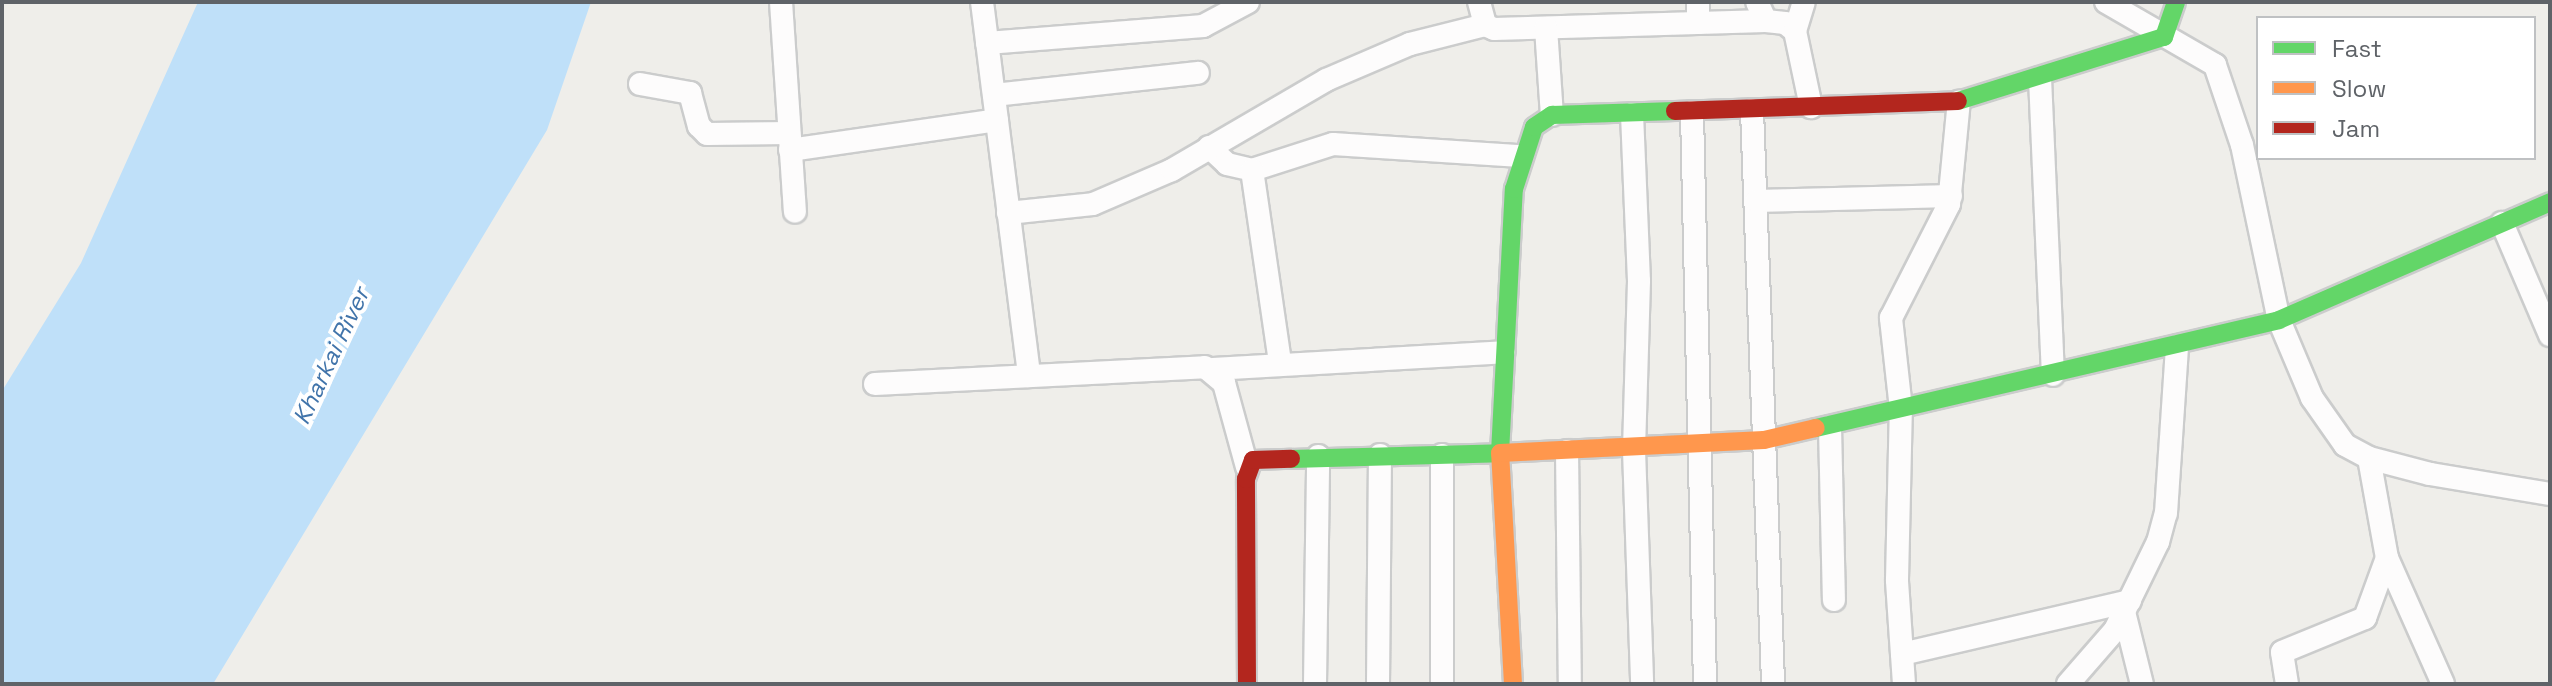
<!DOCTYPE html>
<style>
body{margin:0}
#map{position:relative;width:2552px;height:686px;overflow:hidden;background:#efeeea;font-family:"Space Grotesk",sans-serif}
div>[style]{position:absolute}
.water>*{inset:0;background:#bfe0f9}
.roads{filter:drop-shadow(2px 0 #cbcccc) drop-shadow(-2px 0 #cbcccc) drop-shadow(0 2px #cbcccc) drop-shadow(0 -2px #cbcccc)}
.street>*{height:22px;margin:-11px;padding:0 11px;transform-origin:11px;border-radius:11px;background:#fdfcfc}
.fast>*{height:18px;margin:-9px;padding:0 9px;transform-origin:9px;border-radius:9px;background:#63d668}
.slow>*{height:18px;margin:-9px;padding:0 9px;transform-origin:9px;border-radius:9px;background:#ff974d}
.jam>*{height:18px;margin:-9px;padding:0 9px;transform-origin:9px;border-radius:9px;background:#b3261e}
span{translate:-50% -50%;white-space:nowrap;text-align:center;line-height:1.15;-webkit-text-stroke:8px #fff;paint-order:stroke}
.water-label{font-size:24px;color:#4174aa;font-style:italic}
.frame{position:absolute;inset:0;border:4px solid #5f6368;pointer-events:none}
.legend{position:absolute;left:2256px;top:16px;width:280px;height:144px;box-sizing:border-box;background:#fff;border:2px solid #bfc1c3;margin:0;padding:10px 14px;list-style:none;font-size:24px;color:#5f6368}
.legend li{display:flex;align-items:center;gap:16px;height:40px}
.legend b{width:40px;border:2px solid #bfc1c3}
</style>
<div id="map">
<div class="water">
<i style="clip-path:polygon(198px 2px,591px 2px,547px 130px,213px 684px,2px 684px,2px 391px,81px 263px)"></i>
</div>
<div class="roads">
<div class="street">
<i style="left:781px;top:2px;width:210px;rotate:86.2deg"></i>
<i style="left:982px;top:2px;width:377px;rotate:82.8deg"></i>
<i style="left:1479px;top:2px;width:24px;rotate:75deg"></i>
<i style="left:1485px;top:25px;width:10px;rotate:24deg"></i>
<i style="left:1494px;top:29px;width:272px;rotate:-1.7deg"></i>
<i style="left:1757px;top:2px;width:21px;rotate:65deg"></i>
<i style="left:1766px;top:21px;width:19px;rotate:6deg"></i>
<i style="left:1785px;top:23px;width:13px;rotate:39deg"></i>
<i style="left:1795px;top:31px;width:78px;rotate:78.1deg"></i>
<i style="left:2106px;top:2px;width:126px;rotate:30deg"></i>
<i style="left:2215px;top:65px;width:84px;rotate:71.4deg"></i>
<i style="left:2242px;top:145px;width:179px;rotate:78.1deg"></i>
<i style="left:2279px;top:320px;width:85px;rotate:67.1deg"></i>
<i style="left:2312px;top:398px;width:57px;rotate:54.9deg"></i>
<i style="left:2345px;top:445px;width:27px;rotate:28deg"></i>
<i style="left:2369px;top:458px;width:63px;rotate:14.7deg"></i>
<i style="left:2430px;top:474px;width:122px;rotate:9.5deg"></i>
<i style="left:1698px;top:23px;width:21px;rotate:-90deg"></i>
<i style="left:1546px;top:28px;width:87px;rotate:86.1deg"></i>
<i style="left:1795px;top:31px;width:30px;rotate:-73deg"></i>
<i style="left:987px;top:43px;width:217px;rotate:-4.5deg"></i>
<i style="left:1203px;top:26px;width:51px;rotate:-28.1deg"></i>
<i style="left:2040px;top:78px;width:297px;rotate:87.5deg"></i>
<i style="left:640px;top:84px;width:51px;rotate:10.2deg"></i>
<i style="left:690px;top:93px;width:34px;rotate:75deg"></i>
<i style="left:699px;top:126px;width:11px;rotate:45deg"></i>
<i style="left:707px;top:134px;width:82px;rotate:-0.7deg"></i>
<i style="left:994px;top:95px;width:205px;rotate:-6.2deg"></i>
<i style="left:1752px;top:110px;width:574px;rotate:87.9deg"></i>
<i style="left:1692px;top:112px;width:572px;rotate:88.7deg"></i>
<i style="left:1632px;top:114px;width:167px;rotate:87.6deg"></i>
<i style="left:1639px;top:281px;width:169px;rotate:91.7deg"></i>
<i style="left:1634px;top:450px;width:234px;rotate:88deg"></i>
<i style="left:1209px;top:147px;width:25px;rotate:43deg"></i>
<i style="left:1227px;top:164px;width:26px;rotate:13deg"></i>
<i style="left:1252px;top:170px;width:85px;rotate:-17.8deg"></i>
<i style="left:1333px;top:144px;width:188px;rotate:3.7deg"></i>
<i style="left:790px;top:150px;width:209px;rotate:-8.2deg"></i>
<i style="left:1252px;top:170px;width:195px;rotate:81.7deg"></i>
<i style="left:1757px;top:201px;width:194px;rotate:-1.5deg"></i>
<i style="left:1008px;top:213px;width:85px;rotate:-6deg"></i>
<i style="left:1093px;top:204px;width:86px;rotate:-23.3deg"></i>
<i style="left:1172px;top:170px;width:178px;rotate:-30.3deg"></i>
<i style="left:1326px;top:80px;width:91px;rotate:-23.2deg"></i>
<i style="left:1410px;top:44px;width:77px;rotate:-14.2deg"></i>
<i style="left:2502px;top:223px;width:122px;rotate:66.8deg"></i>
<i style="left:1213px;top:369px;width:291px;rotate:-3.3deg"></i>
<i style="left:875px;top:384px;width:330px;rotate:-2.9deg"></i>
<i style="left:1205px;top:367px;width:25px;rotate:40deg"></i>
<i style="left:1224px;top:383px;width:87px;rotate:74.7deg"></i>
<i style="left:1830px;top:427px;width:173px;rotate:88.7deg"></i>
<i style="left:1567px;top:451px;width:233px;rotate:89.3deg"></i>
<i style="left:1442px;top:455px;width:229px;rotate:90deg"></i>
<i style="left:2369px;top:458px;width:102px;rotate:79.8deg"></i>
<i style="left:2387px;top:558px;width:138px;rotate:66deg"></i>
<i style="left:2124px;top:612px;width:74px;rotate:76deg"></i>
<i style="left:1902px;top:654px;width:234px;rotate:-13.1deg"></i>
<i style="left:1315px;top:684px;width:228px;rotate:-89.2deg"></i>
<i style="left:1378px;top:684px;width:229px;rotate:-89.5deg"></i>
<i style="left:1904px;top:684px;width:104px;rotate:-93.9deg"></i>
<i style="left:1897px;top:580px;width:171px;rotate:-88.7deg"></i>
<i style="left:1901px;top:409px;width:92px;rotate:-96.3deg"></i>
<i style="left:1891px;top:318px;width:128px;rotate:-63deg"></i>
<i style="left:1949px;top:204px;width:103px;rotate:-84.5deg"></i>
<i style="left:2068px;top:684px;width:72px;rotate:-49deg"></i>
<i style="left:2115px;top:630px;width:98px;rotate:-64deg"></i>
<i style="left:2158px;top:542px;width:30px;rotate:-75deg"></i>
<i style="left:2166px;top:513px;width:167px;rotate:-86.2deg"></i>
<i style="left:2287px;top:684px;width:32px;rotate:-99deg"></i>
<i style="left:2282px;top:652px;width:90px;rotate:-22.3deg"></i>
<i style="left:2365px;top:618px;width:64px;rotate:-69.9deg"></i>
</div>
<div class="fast">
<i style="left:1958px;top:101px;width:216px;rotate:-17.3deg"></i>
<i style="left:2164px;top:37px;width:37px;rotate:-71deg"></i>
<i style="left:1816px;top:428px;width:475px;rotate:-13.1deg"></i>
<i style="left:2279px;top:320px;width:296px;rotate:-23.5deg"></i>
<i style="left:1291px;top:459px;width:209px;rotate:-1.6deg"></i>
<i style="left:1500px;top:453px;width:264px;rotate:-87deg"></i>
<i style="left:1514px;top:189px;width:65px;rotate:-72.1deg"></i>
<i style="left:1534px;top:127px;width:22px;rotate:-34deg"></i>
<i style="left:1552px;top:115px;width:123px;rotate:-1.9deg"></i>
</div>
<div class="slow">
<i style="left:1513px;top:684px;width:231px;rotate:-93.2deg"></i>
<i style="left:1500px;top:453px;width:264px;rotate:-2.8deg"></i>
<i style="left:1764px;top:440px;width:53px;rotate:-13deg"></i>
</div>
<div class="jam">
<i style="left:1675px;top:111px;width:283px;rotate:-2deg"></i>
<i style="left:1247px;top:684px;width:205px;rotate:-90.3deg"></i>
<i style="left:1246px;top:479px;width:20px;rotate:-70deg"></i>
<i style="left:1253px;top:460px;width:38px;rotate:-2deg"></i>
</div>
</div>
<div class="water-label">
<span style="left:331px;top:356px;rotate:-65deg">Kharkai River</span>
</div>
<div class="frame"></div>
<ul class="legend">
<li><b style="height:10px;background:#63d668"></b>Fast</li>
<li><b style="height:10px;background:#ff974d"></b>Slow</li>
<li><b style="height:10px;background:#b3261e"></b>Jam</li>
</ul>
</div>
